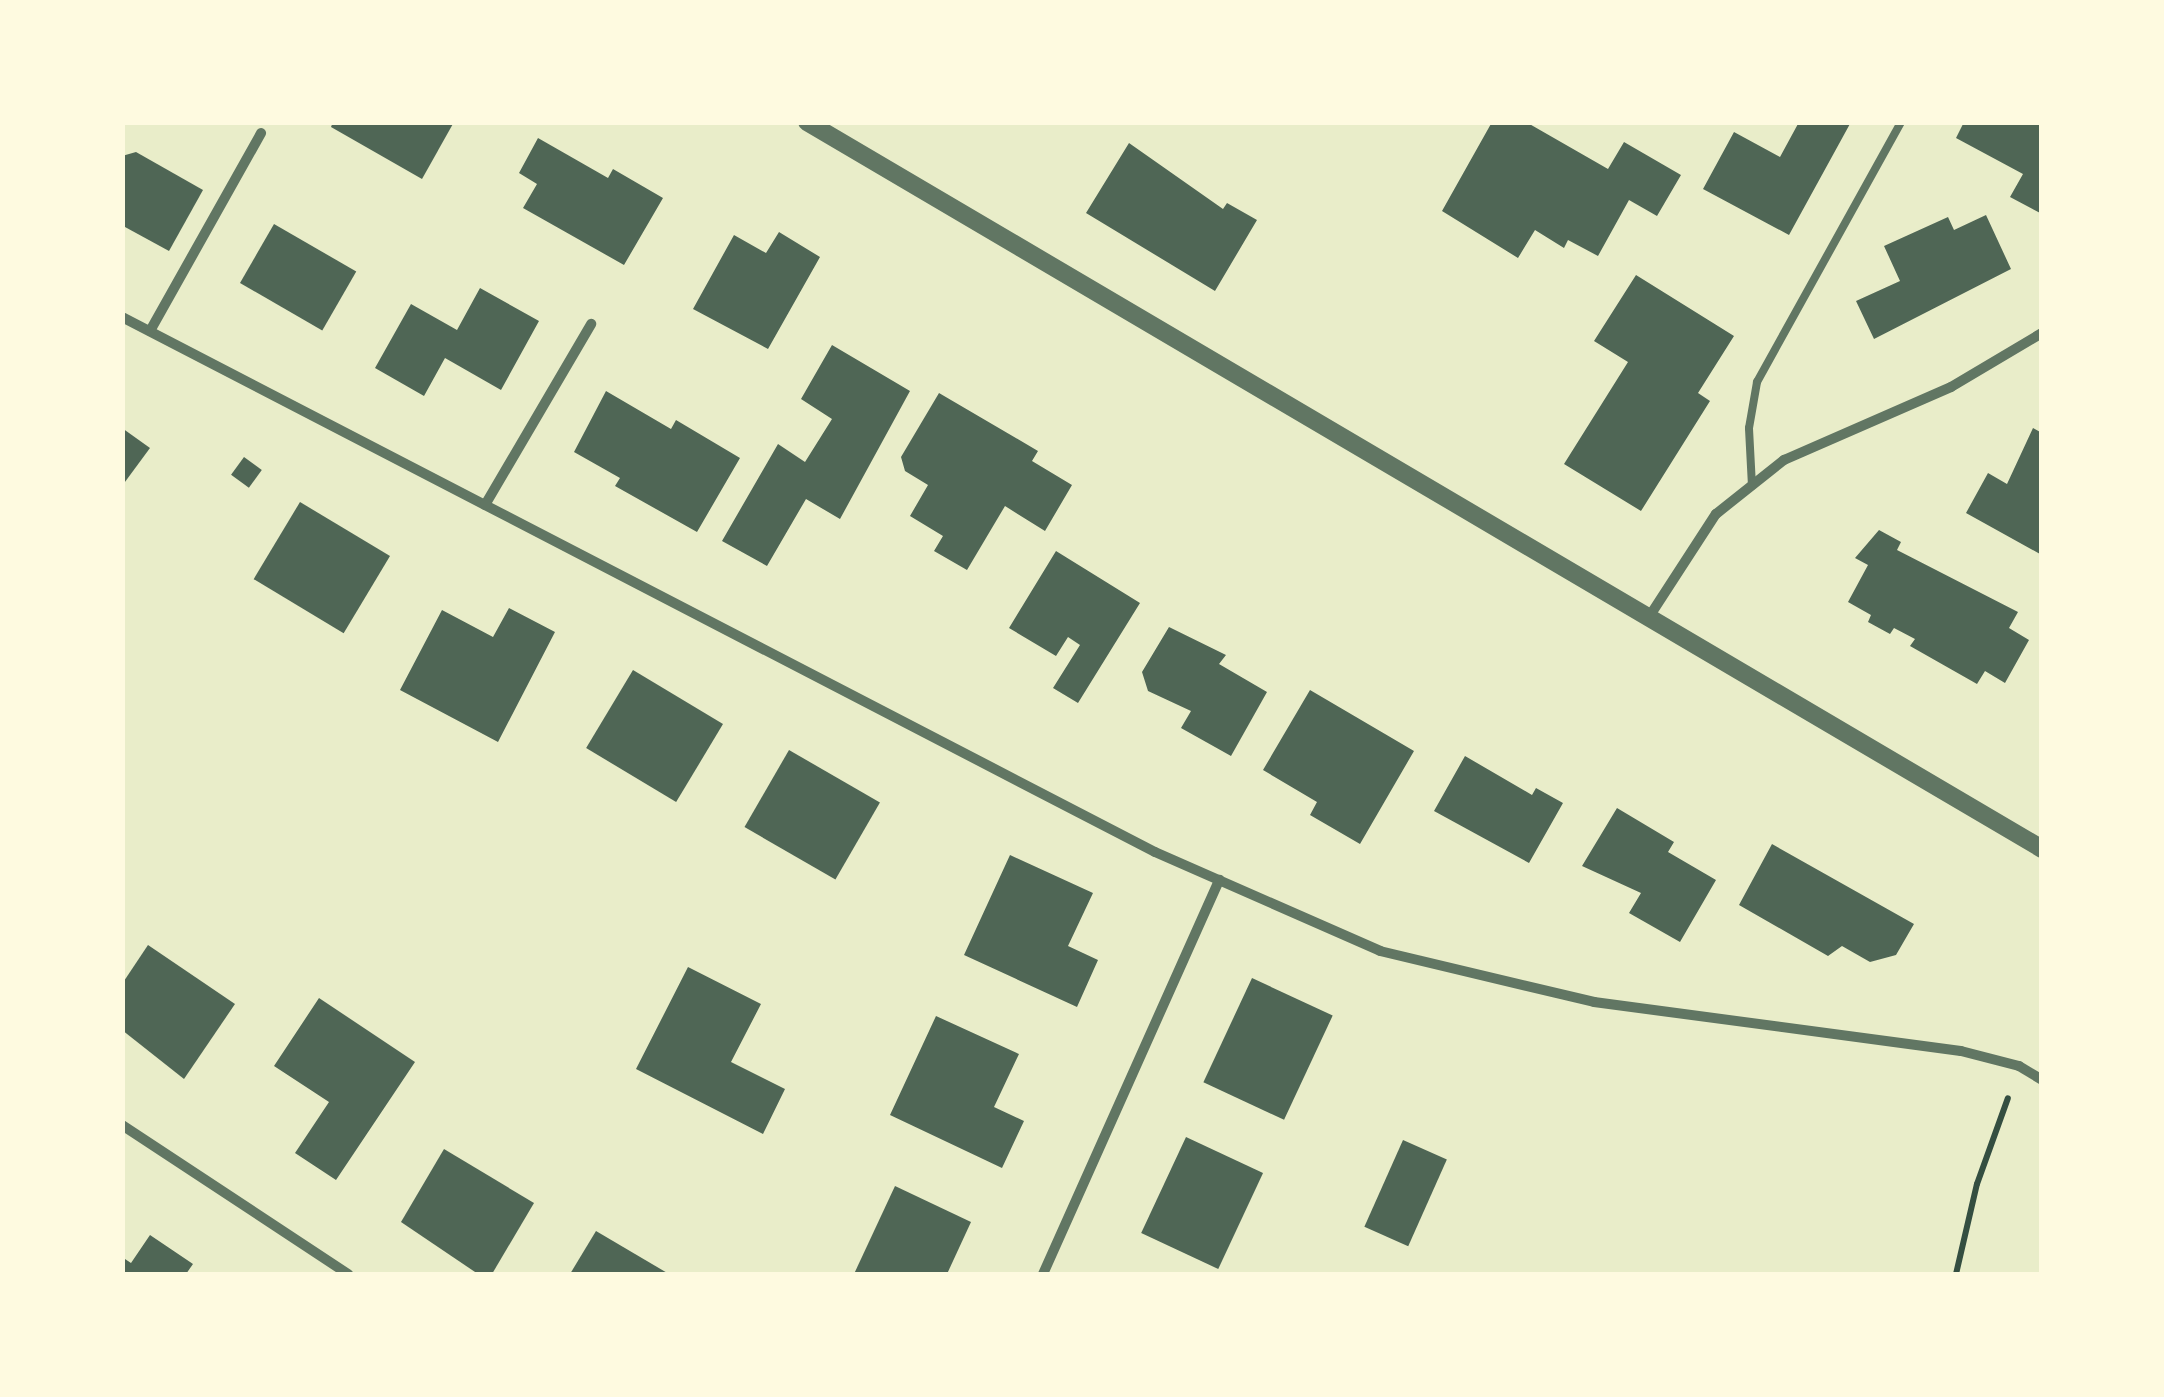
<!DOCTYPE html>
<style>
body{margin:0}
#map{position:relative;width:2164px;height:1397px;overflow:hidden;background:#e9edc9;font-family:"Archivo Narrow",sans-serif}
div>[style]{position:absolute}
.building>*{inset:0;background:#4f6655;transform-origin:0 0}
.path>*{height:6px;margin:-3px;padding:0 3px;transform-origin:3px;border-radius:3px;background:#344e41}
.service>*{height:8px;margin:-4px;padding:0 4px;transform-origin:4px;border-radius:4px;background:#617663}
.minor>*{height:10px;margin:-5px;padding:0 5px;transform-origin:5px;border-radius:5px;background:#617663}
.tertiary>*{height:18px;margin:-9px;padding:0 9px;transform-origin:9px;border-radius:9px;background:#617663}
span{translate:-50% -50%;white-space:nowrap;text-align:center;line-height:1.15;-webkit-text-stroke:9px #fefae0;paint-order:stroke}
.frame{position:absolute;inset:0;border:125px solid #fefae0;pointer-events:none}
</style>
<div id="map">
<div class="building">
<i style="clip-path:polygon(333px 122px,454px 122px,422px 179px,331px 127px)"></i>
<i style="clip-path:polygon(1492px 122px,1526px 122px,1608px 169px,1624px 142px,1681px 175px,1657px 216px,1629px 200px,1598px 256px,1568px 240px,1564px 248px,1535px 230px,1518px 258px,1442px 211px)"></i>
<i style="clip-path:polygon(1799px 122px,1851px 122px,1789px 235px,1703px 189px,1734px 132px,1780px 157px)"></i>
<i style="clip-path:polygon(1964px 122px,2042px 122px,2042px 214px,2010px 197px,2023px 174px,1956px 138px)"></i>
<i style="clip-path:polygon(538px 138px,608px 178px,613px 169px,663px 198px,624px 265px,523px 208px,537px 184px,519px 173px)"></i>
<i style="clip-path:polygon(1129px 143px,1223px 209px,1227px 203px,1257px 220px,1215px 291px,1086px 213px)"></i>
<i style="clip-path:polygon(136px 152px,203px 190px,169px 251px,125px 227px,122px 156px)"></i>
<i style="clip-path:polygon(1986px 215px,2011px 269px,1874px 339px,1856px 301px,1900px 281px,1884px 246px,1948px 217px,1954px 230px)"></i>
<i style="left:274px;top:224px;width:95px;height:68px;rotate:30deg"></i>
<i style="clip-path:polygon(779px 232px,820px 257px,768px 349px,693px 309px,734px 235px,766px 253px)"></i>
<i style="clip-path:polygon(1636px 275px,1734px 336px,1698px 393px,1710px 401px,1641px 511px,1564px 464px,1628px 362px,1594px 341px)"></i>
<i style="clip-path:polygon(480px 288px,539px 321px,501px 390px,445px 358px,424px 396px,375px 368px,411px 304px,457px 330px)"></i>
<i style="clip-path:polygon(832px 345px,910px 391px,840px 519px,806px 499px,767px 566px,722px 541px,778px 444px,805px 462px,832px 419px,801px 399px)"></i>
<i style="clip-path:polygon(606px 391px,671px 429px,676px 420px,740px 458px,697px 532px,615px 486px,620px 478px,574px 452px)"></i>
<i style="clip-path:polygon(939px 393px,1038px 451px,1032px 461px,1072px 485px,1045px 531px,1005px 506px,967px 570px,934px 551px,943px 536px,910px 516px,928px 485px,905px 471px,901px 457px)"></i>
<i style="clip-path:polygon(122px 428px,150px 448px,122px 486px)"></i>
<i style="clip-path:polygon(2033px 428px,2042px 433px,2040px 554px,1966px 513px,1988px 473px,2007px 484px)"></i>
<i style="left:244px;top:457px;width:22px;height:22px;rotate:36deg"></i>
<i style="left:300px;top:502px;width:105px;height:90px;rotate:31deg"></i>
<i style="clip-path:polygon(1879px 530px,1901px 542px,1897px 550px,2018px 612px,2009px 628px,2029px 640px,2005px 683px,1985px 671px,1977px 684px,1910px 646px,1915px 639px,1894px 628px,1890px 634px,1868px 622px,1871px 615px,1848px 602px,1868px 565px,1855px 558px)"></i>
<i style="clip-path:polygon(1056px 551px,1140px 603px,1078px 703px,1053px 688px,1080px 645px,1068px 637px,1056px 656px,1009px 628px)"></i>
<i style="clip-path:polygon(509px 608px,555px 632px,498px 742px,400px 690px,442px 610px,493px 637px)"></i>
<i style="clip-path:polygon(1169px 627px,1226px 655px,1219px 664px,1267px 692px,1231px 756px,1181px 728px,1191px 711px,1148px 691px,1142px 672px)"></i>
<i style="left:633px;top:670px;width:105px;height:91px;rotate:31deg"></i>
<i style="clip-path:polygon(1310px 690px,1414px 751px,1360px 844px,1310px 815px,1317px 802px,1263px 770px)"></i>
<i style="left:789px;top:750px;width:105px;height:89px;rotate:30deg"></i>
<i style="clip-path:polygon(1465px 756px,1532px 795px,1536px 788px,1563px 803px,1529px 863px,1434px 811px)"></i>
<i style="clip-path:polygon(1617px 808px,1674px 842px,1668px 852px,1716px 880px,1680px 942px,1629px 913px,1641px 893px,1582px 866px)"></i>
<i style="clip-path:polygon(1772px 844px,1914px 924px,1896px 955px,1870px 962px,1842px 946px,1828px 956px,1739px 905px)"></i>
<i style="clip-path:polygon(1010px 855px,1093px 893px,1068px 946px,1098px 960px,1077px 1007px,964px 955px)"></i>
<i style="clip-path:polygon(148px 945px,235px 1004px,184px 1079px,122px 1030px,122px 984px)"></i>
<i style="clip-path:polygon(688px 967px,761px 1004px,731px 1062px,785px 1089px,763px 1134px,636px 1069px)"></i>
<i style="left:1252px;top:978px;width:89px;height:115px;rotate:25deg"></i>
<i style="clip-path:polygon(319px 998px,415px 1062px,336px 1180px,295px 1153px,329px 1102px,274px 1066px)"></i>
<i style="clip-path:polygon(936px 1016px,1019px 1054px,994px 1107px,1024px 1121px,1002px 1168px,890px 1115px)"></i>
<i style="left:1186px;top:1137px;width:85px;height:106px;rotate:25deg"></i>
<i style="left:1403px;top:1140px;width:48px;height:95px;rotate:24deg"></i>
<i style="clip-path:polygon(444px 1149px,534px 1203px,492px 1274px,478px 1274px,401px 1222px)"></i>
<i style="clip-path:polygon(895px 1186px,971px 1222px,947px 1274px,854px 1274px)"></i>
<i style="clip-path:polygon(596px 1231px,669px 1274px,570px 1274px)"></i>
<i style="clip-path:polygon(150px 1235px,193px 1264px,186px 1274px,122px 1274px,122px 1257px,131px 1263px)"></i>
</div>
<div class="path">
<i style="left:1956px;top:1274px;width:92px;rotate:-76.9deg"></i>
<i style="left:1977px;top:1184px;width:91px;rotate:-70.2deg"></i>
</div>
<div class="service">
<i style="left:1752px;top:486px;width:58px;rotate:-93deg"></i>
<i style="left:1749px;top:428px;width:47px;rotate:-80.1deg"></i>
<i style="left:1757px;top:382px;width:297px;rotate:-61deg"></i>
</div>
<div class="minor">
<i style="left:122px;top:317px;width:1163px;rotate:27.38deg"></i>
<i style="left:1155px;top:852px;width:246px;rotate:23.7deg"></i>
<i style="left:1380px;top:951px;width:220px;rotate:13.4deg"></i>
<i style="left:1594px;top:1002px;width:370px;rotate:7.6deg"></i>
<i style="left:1961px;top:1051px;width:60px;rotate:14.5deg"></i>
<i style="left:2019px;top:1066px;width:27px;rotate:31deg"></i>
<i style="left:150px;top:331px;width:227px;rotate:-60.7deg"></i>
<i style="left:485px;top:505px;width:210px;rotate:-59.6deg"></i>
<i style="left:1649px;top:617px;width:123px;rotate:-57deg"></i>
<i style="left:1716px;top:514px;width:87px;rotate:-38.5deg"></i>
<i style="left:1784px;top:460px;width:182px;rotate:-23.6deg"></i>
<i style="left:1951px;top:387px;width:106px;rotate:-30.7deg"></i>
<i style="left:122px;top:1125px;width:271px;rotate:33.4deg"></i>
<i style="left:1043px;top:1274px;width:432px;rotate:-65.9deg"></i>
</div>
<div class="tertiary">
<i style="left:807px;top:122px;width:1433px;rotate:30.48deg"></i>
</div>
<div class="frame"></div>
</div>
